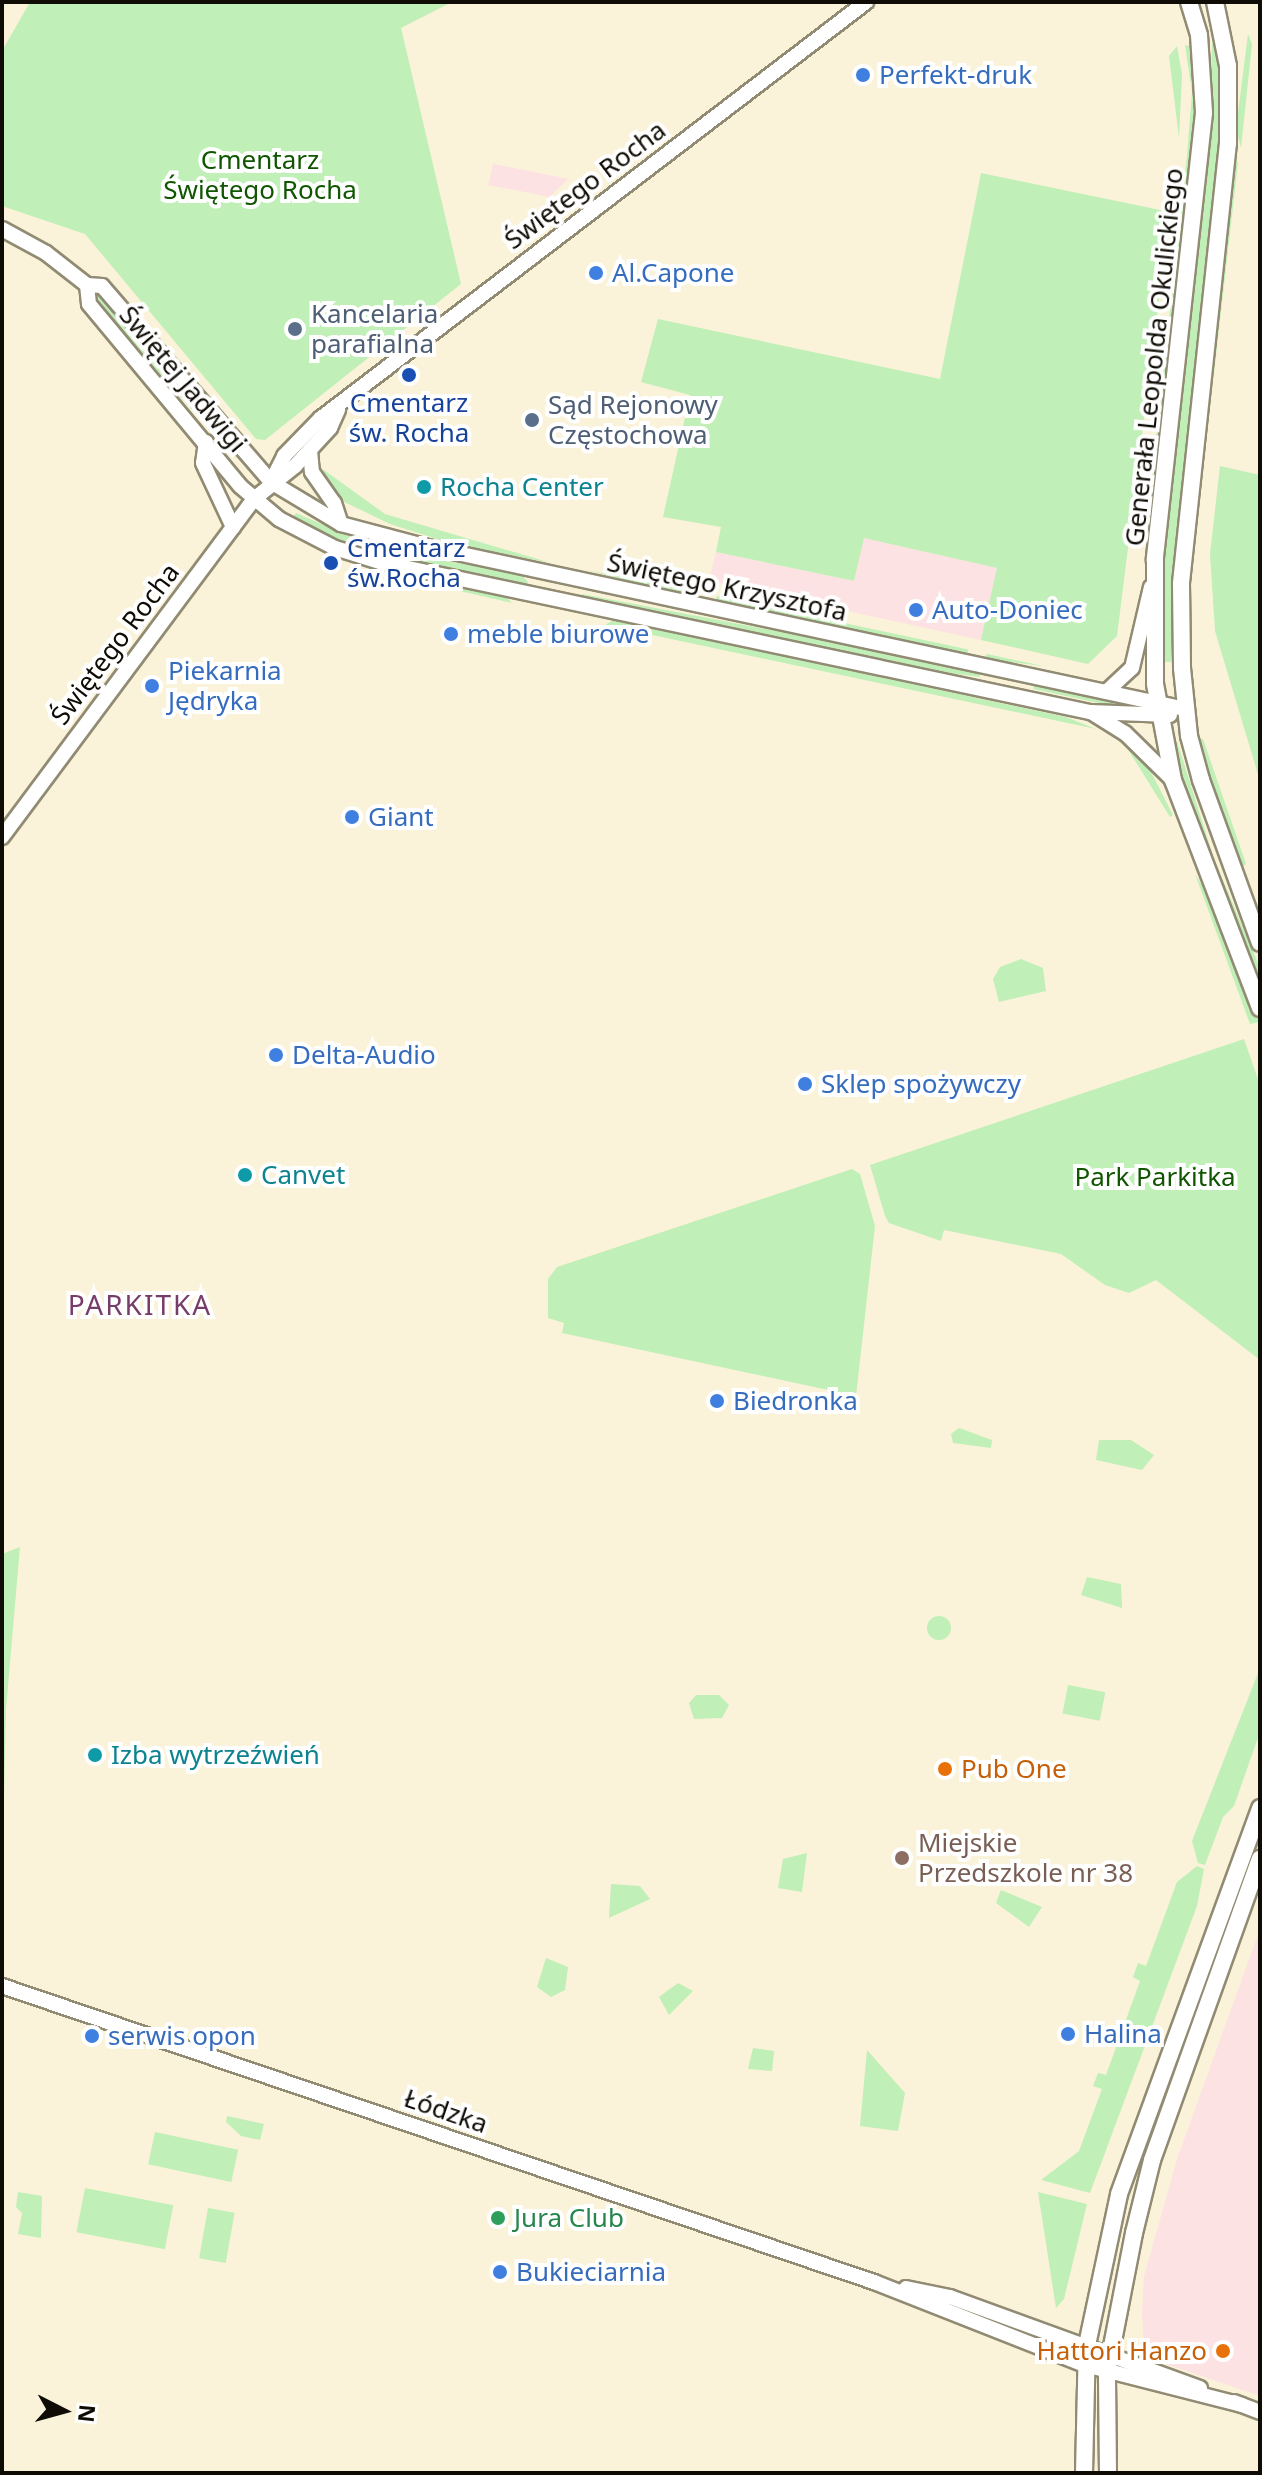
<!DOCTYPE html>
<meta charset="utf-8">
<style>
body{margin:0}
#map{position:relative;width:1262px;height:2475px;overflow:hidden;background:#faf3d9;font-family:"Noto Sans",sans-serif}
div>[style]{position:absolute}
.commercial>*{inset:0;background:#fde2e3}
.green>*{inset:0;background:#c0efb7;transform-origin:0 0}
.round{border-radius:50%}
.roads{filter:drop-shadow(2px 0 #918b73) drop-shadow(-2px 0 #918b73) drop-shadow(0 2px #918b73) drop-shadow(0 -2px #918b73)}
.tertiary>*{height:14px;margin:-7px;padding:0 7px;transform-origin:7px;border-radius:7px;background:#fff}
.secondary>*{height:14px;margin:-7px;padding:0 7px;transform-origin:7px;border-radius:7px;background:#fff}
.primary>*{height:16px;margin:-8px;padding:0 8px;transform-origin:8px;border-radius:8px;background:#fff}
.dots>*{width:22px;height:22px;translate:-50% -50%;box-sizing:border-box;border:4px solid #fff;border-radius:50%}
span{translate:-50% -50%;white-space:nowrap;text-align:center;line-height:1.15;-webkit-text-stroke:8px #fff;paint-order:stroke}
.shop-label{font-size:26px;color:#366cbe}
.left{translate:0 -50%;text-align:left}
.park-label{font-size:26px;color:#105600}
.street-label{font-size:26px;color:#0f0c05}
.service-label{font-size:26px;color:#4e5e75}
.transit-label{font-size:26px;color:#164399}
.culture-label{font-size:26px;color:#0d838f}
.food-label{font-size:26px;color:#c56008}
.right{translate:-100% -50%;text-align:right}
.education-label{font-size:26px;color:#785e54}
.leisure-label{font-size:26px;color:#27864d}
.neighbourhood-label{font-size:28px;color:#773d6a;letter-spacing:2px}
.frame{position:absolute;inset:0;border:4px solid #0f0c05;pointer-events:none}
.north{position:absolute;left:24px;top:2371px;width:80px;height:80px;-webkit-text-stroke:6px #fff;paint-order:stroke;rotate:96deg;font-size:22px;font-weight:700;line-height:32px;text-align:center;color:#0f0c05}
.north::after{content:'';display:block;margin:auto;width:28px;height:36px;background:#0f0c05;clip-path:polygon(50% 0,100% 100%,50% 72%,0 100%)}
</style>
<div id="map">
<div class="commercial">
<i style="clip-path:polygon(493px 164px,499px 165px,568px 179px,550px 197px,488px 185px)"></i>
<i style="clip-path:polygon(864px 538px,998px 568px,981px 640px,709px 581px,716px 552px,854px 581px)"></i>
<i style="clip-path:polygon(1260px 1929px,1260px 2396px,1145px 2357px,1142px 2314px,1144px 2276px,1178px 2156px)"></i>
</div>
<div class="green">
<i style="clip-path:polygon(30px 2px,452px 2px,401px 28px,461px 284px,265px 440px,256px 439px,85px 234px,2px 206px,2px 51px)"></i>
<i style="clip-path:polygon(1248px 34px,1252px 44px,1241px 148px,1236px 129px)"></i>
<i style="clip-path:polygon(1212px 42px,1221px 51px,1221px 127px,1177px 544px,1171px 662px,1161px 662px,1164px 563px,1209px 147px)"></i>
<i style="clip-path:polygon(1185px 45px,1192px 47px,1195px 138px,1163px 424px,1151px 484px,1187px 156px,1192px 92px)"></i>
<i style="clip-path:polygon(1177px 46px,1182px 74px,1179px 138px,1169px 56px)"></i>
<i style="clip-path:polygon(1233px 154px,1238px 163px,1194px 548px,1192px 538px)"></i>
<i style="clip-path:polygon(981px 173px,1170px 212px,1117px 636px,1088px 664px,981px 640px,997px 568px,864px 538px,854px 581px,716px 552px,721px 527px,663px 517px,690px 395px,641px 382px,658px 319px,940px 379px)"></i>
<i style="clip-path:polygon(95px 289px,237px 454px,234px 458px,90px 294px)"></i>
<i style="clip-path:polygon(1220px 466px,1260px 475px,1260px 781px,1215px 631px,1210px 554px)"></i>
<i style="clip-path:polygon(324px 470px,385px 514px,551px 563px,456px 545px,390px 524px,336px 498px,319px 475px)"></i>
<i style="clip-path:polygon(296px 513px,381px 550px,521px 574px,528px 582px,526px 586px,353px 546px,293px 517px)"></i>
<i style="clip-path:polygon(368px 568px,506px 597px,512px 603px,373px 571px)"></i>
<i style="clip-path:polygon(586px 570px,699px 592px,699px 595px,697px 598px)"></i>
<i style="clip-path:polygon(582px 594px,865px 648px,978px 672px,980px 677px,910px 668px,580px 598px)"></i>
<i style="left:717px;top:596px;width:257px;height:8px;rotate:12deg"></i>
<i style="clip-path:polygon(614px 620px,1066px 717px,1096px 729px,605px 625px)"></i>
<i style="clip-path:polygon(987px 654px,1043px 666px,983px 659px)"></i>
<i style="left:1034px;top:685px;width:95px;height:4px;rotate:12deg"></i>
<i style="clip-path:polygon(1197px 739px,1203px 739px,1246px 864px,1242px 867px)"></i>
<i style="clip-path:polygon(1177px 741px,1214px 859px,1260px 968px,1260px 984px,1188px 800px,1172px 743px)"></i>
<i style="clip-path:polygon(1124px 743px,1150px 770px,1173px 815px,1170px 817px)"></i>
<i style="clip-path:polygon(1195px 874px,1215px 906px,1260px 1022px,1250px 1024px)"></i>
<i style="clip-path:polygon(1021px 959px,1043px 968px,1046px 991px,999px 1002px,993px 979px,1000px 967px)"></i>
<i style="clip-path:polygon(1244px 1039px,1260px 1085px,1260px 1360px,1156px 1280px,1129px 1293px,1105px 1285px,1061px 1254px,944px 1230px,941px 1241px,889px 1223px,885px 1216px,870px 1165px)"></i>
<i style="clip-path:polygon(852px 1169px,860px 1174px,875px 1226px,856px 1396px,562px 1333px,564px 1323px,548px 1318px,548px 1279px,557px 1267px)"></i>
<i style="clip-path:polygon(959px 1428px,992px 1440px,991px 1448px,953px 1443px,951px 1434px)"></i>
<i style="clip-path:polygon(1099px 1440px,1131px 1440px,1154px 1455px,1142px 1470px,1096px 1460px)"></i>
<i style="clip-path:polygon(20px 1547px,6px 1709px,2px 1895px,2px 1554px)"></i>
<i style="clip-path:polygon(1087px 1577px,1121px 1584px,1122px 1608px,1081px 1595px)"></i>
<i class="round" style="left:927px;top:1616px;width:24px;height:24px"></i>
<i style="clip-path:polygon(1260px 1668px,1260px 1732px,1234px 1806px,1223px 1817px,1205px 1865px,1198px 1863px,1192px 1841px)"></i>
<i style="left:1068px;top:1685px;width:38px;height:29px;rotate:11deg"></i>
<i style="clip-path:polygon(696px 1695px,719px 1695px,729px 1705px,722px 1718px,694px 1719px,689px 1703px)"></i>
<i style="clip-path:polygon(807px 1853px,802px 1892px,778px 1888px,783px 1859px)"></i>
<i style="clip-path:polygon(1197px 1866px,1204px 1869px,1197px 1906px,1090px 2193px,1041px 2180px,1079px 2151px,1102px 2089px,1093px 2086px,1098px 2073px,1106px 2075px,1140px 1981px,1133px 1977px,1138px 1963px,1146px 1966px,1177px 1882px)"></i>
<i style="clip-path:polygon(611px 1884px,640px 1886px,650px 1899px,609px 1918px)"></i>
<i style="clip-path:polygon(1001px 1890px,1042px 1907px,1029px 1927px,996px 1903px)"></i>
<i style="clip-path:polygon(546px 1958px,568px 1967px,565px 1990px,551px 1997px,537px 1987px)"></i>
<i style="clip-path:polygon(678px 1983px,693px 1991px,669px 2015px,659px 1997px)"></i>
<i style="clip-path:polygon(753px 2048px,774px 2051px,772px 2071px,748px 2069px)"></i>
<i style="clip-path:polygon(867px 2050px,905px 2093px,898px 2131px,860px 2126px)"></i>
<i style="clip-path:polygon(227px 2116px,264px 2124px,260px 2140px,241px 2136px,226px 2122px)"></i>
<i style="left:155px;top:2132px;width:85px;height:33px;rotate:12deg"></i>
<i style="left:85px;top:2188px;width:90px;height:45px;rotate:11deg"></i>
<i style="clip-path:polygon(18px 2192px,42px 2196px,41px 2238px,18px 2234px,22px 2213px,16px 2207px)"></i>
<i style="clip-path:polygon(1038px 2192px,1087px 2204px,1064px 2299px,1056px 2308px)"></i>
<i style="left:208px;top:2208px;width:27px;height:51px;rotate:10deg"></i>
</div>
<div class="roads">
<div class="tertiary">
<i style="left:206px;top:442px;width:21px;rotate:98deg"></i>
<i style="left:203px;top:463px;width:71px;rotate:64.9deg"></i>
<i style="left:310px;top:450px;width:22px;rotate:85deg"></i>
<i style="left:312px;top:472px;width:38px;rotate:55deg"></i>
<i style="left:334px;top:503px;width:22px;rotate:72deg"></i>
<i style="left:271px;top:482px;width:29px;rotate:-63deg"></i>
<i style="left:284px;top:456px;width:53px;rotate:-45.8deg"></i>
<i style="left:321px;top:418px;width:686px;rotate:-37.35deg"></i>
<i style="left:2px;top:837px;width:422px;rotate:-53.3deg"></i>
<i style="left:254px;top:499px;width:53px;rotate:-38.8deg"></i>
<i style="left:295px;top:466px;width:52px;rotate:-47.4deg"></i>
<i style="left:330px;top:428px;width:20px;rotate:-66deg"></i>
<i style="left:2px;top:1986px;width:921px;rotate:18.75deg"></i>
<i style="left:874px;top:2282px;width:227px;rotate:21.5deg"></i>
<i style="left:1085px;top:2365px;width:162px;rotate:14.3deg"></i>
<i style="left:906px;top:2288px;width:45px;rotate:11.6deg"></i>
<i style="left:950px;top:2297px;width:266px;rotate:20deg"></i>
<i style="left:1234px;top:2402px;width:28px;rotate:21deg"></i>
</div>
<div class="secondary">
<i style="left:2px;top:229px;width:50px;rotate:28.6deg"></i>
<i style="left:46px;top:253px;width:52px;rotate:38deg"></i>
<i style="left:87px;top:285px;width:15px;rotate:4deg"></i>
<i style="left:102px;top:286px;width:259px;rotate:49.2deg"></i>
<i style="left:271px;top:482px;width:82px;rotate:31deg"></i>
<i style="left:341px;top:524px;width:86px;rotate:14.8deg"></i>
<i style="left:424px;top:546px;width:778px;rotate:12.09deg"></i>
<i style="left:87px;top:285px;width:19px;rotate:84deg"></i>
<i style="left:89px;top:304px;width:236px;rotate:50.3deg"></i>
<i style="left:240px;top:486px;width:51px;rotate:40.2deg"></i>
<i style="left:279px;top:519px;width:63px;rotate:27.4deg"></i>
<i style="left:335px;top:548px;width:47px;rotate:17.3deg"></i>
<i style="left:380px;top:562px;width:726px;rotate:11.93deg"></i>
<i style="left:1090px;top:712px;width:80px;rotate:2.1deg"></i>
<i style="left:1106px;top:692px;width:35px;rotate:-43deg"></i>
<i style="left:1132px;top:668px;width:83px;rotate:-76.8deg"></i>
<i style="left:1091px;top:712px;width:40px;rotate:32deg"></i>
<i style="left:1125px;top:733px;width:67px;rotate:44.4deg"></i>
</div>
<div class="primary">
<i style="left:1189px;top:2px;width:34px;rotate:73deg"></i>
<i style="left:1199px;top:35px;width:78px;rotate:86.3deg"></i>
<i style="left:1204px;top:113px;width:450px;rotate:96.3deg"></i>
<i style="left:1155px;top:560px;width:124px;rotate:90deg"></i>
<i style="left:1155px;top:684px;width:98px;rotate:79.4deg"></i>
<i style="left:1173px;top:780px;width:244px;rotate:69.1deg"></i>
<i style="left:1215px;top:2px;width:65px;rotate:78.5deg"></i>
<i style="left:1228px;top:66px;width:77px;rotate:90deg"></i>
<i style="left:1228px;top:143px;width:443px;rotate:96.1deg"></i>
<i style="left:1181px;top:584px;width:84px;rotate:89.3deg"></i>
<i style="left:1182px;top:668px;width:68px;rotate:84.1deg"></i>
<i style="left:1189px;top:736px;width:46px;rotate:74.7deg"></i>
<i style="left:1201px;top:780px;width:173px;rotate:70.1deg"></i>
<i style="left:1084px;top:2473px;width:128px;rotate:-88.7deg"></i>
<i style="left:1087px;top:2345px;width:154px;rotate:-78deg"></i>
<i style="left:1119px;top:2194px;width:411px;rotate:-69.9deg"></i>
<i style="left:1108px;top:2473px;width:101px;rotate:-90.6deg"></i>
<i style="left:1107px;top:2372px;width:142px;rotate:-79deg"></i>
<i style="left:1134px;top:2233px;width:75px;rotate:-76.1deg"></i>
<i style="left:1152px;top:2160px;width:320px;rotate:-70.3deg"></i>
</div>
</div>
<div class="dots">
<i style="left:863px;top:75px;background:#3f7fe0"></i>
<i style="left:596px;top:273px;background:#3f7fe0"></i>
<i style="left:295px;top:329px;background:#5c6f8a"></i>
<i style="left:409px;top:375px;background:#1a4fb4"></i>
<i style="left:532px;top:420px;background:#5c6f8a"></i>
<i style="left:424px;top:487px;background:#0f9aa8"></i>
<i style="left:331px;top:563px;background:#1a4fb4"></i>
<i style="left:916px;top:610px;background:#3f7fe0"></i>
<i style="left:451px;top:634px;background:#3f7fe0"></i>
<i style="left:152px;top:686px;background:#3f7fe0"></i>
<i style="left:352px;top:817px;background:#3f7fe0"></i>
<i style="left:276px;top:1055px;background:#3f7fe0"></i>
<i style="left:805px;top:1084px;background:#3f7fe0"></i>
<i style="left:245px;top:1175px;background:#0f9aa8"></i>
<i style="left:717px;top:1401px;background:#3f7fe0"></i>
<i style="left:95px;top:1755px;background:#0f9aa8"></i>
<i style="left:945px;top:1769px;background:#e8710a"></i>
<i style="left:902px;top:1858px;background:#8d6e63"></i>
<i style="left:1068px;top:2034px;background:#3f7fe0"></i>
<i style="left:92px;top:2036px;background:#3f7fe0"></i>
<i style="left:498px;top:2218px;background:#2e9e5b"></i>
<i style="left:500px;top:2272px;background:#3f7fe0"></i>
<i style="left:1223px;top:2351px;background:#e8710a"></i>
</div>
<div class="shop-label">
<span class="left" style="left:879px;top:75px">Perfekt-druk</span>
<span class="left" style="left:612px;top:273px">Al.Capone</span>
<span class="left" style="left:932px;top:610px">Auto-Doniec</span>
<span class="left" style="left:467px;top:634px">meble biurowe</span>
<span class="left" style="left:168px;top:686px">Piekarnia<br>Jędryka</span>
<span class="left" style="left:368px;top:817px">Giant</span>
<span class="left" style="left:292px;top:1055px">Delta-Audio</span>
<span class="left" style="left:821px;top:1084px">Sklep spożywczy</span>
<span class="left" style="left:733px;top:1401px">Biedronka</span>
<span class="left" style="left:1084px;top:2034px">Halina</span>
<span class="left" style="left:108px;top:2036px">serwis opon</span>
<span class="left" style="left:516px;top:2272px">Bukieciarnia</span>
</div>
<div class="park-label">
<span style="left:260px;top:175px">Cmentarz<br>Świętego Rocha</span>
<span style="left:1155px;top:1177px">Park Parkitka</span>
</div>
<div class="street-label">
<span style="left:585px;top:185px;rotate:-37deg">Świętego Rocha</span>
<span style="left:1154px;top:357px;rotate:-84deg">Generała Leopolda Okulickiego</span>
<span style="left:183px;top:379px;rotate:50deg">Świętej Jadwigi</span>
<span style="left:727px;top:587px;rotate:12deg">Świętego Krzysztofa</span>
<span style="left:115px;top:644px;rotate:-53deg">Świętego Rocha</span>
<span style="left:446px;top:2111px;rotate:19deg">Łódzka</span>
</div>
<div class="service-label">
<span class="left" style="left:311px;top:329px">Kancelaria<br>parafialna</span>
<span class="left" style="left:548px;top:420px">Sąd Rejonowy<br>Częstochowa</span>
</div>
<div class="transit-label">
<span style="left:409px;top:418px">Cmentarz<br>św. Rocha</span>
<span class="left" style="left:347px;top:563px">Cmentarz<br>św.Rocha</span>
</div>
<div class="culture-label">
<span class="left" style="left:440px;top:487px">Rocha Center</span>
<span class="left" style="left:261px;top:1175px">Canvet</span>
<span class="left" style="left:111px;top:1755px">Izba wytrzeźwień</span>
</div>
<div class="food-label">
<span class="left" style="left:961px;top:1769px">Pub One</span>
<span class="right" style="left:1207px;top:2351px">Hattori Hanzo</span>
</div>
<div class="education-label">
<span class="left" style="left:918px;top:1858px">Miejskie<br>Przedszkole nr 38</span>
</div>
<div class="leisure-label">
<span class="left" style="left:514px;top:2218px">Jura Club</span>
</div>
<div class="neighbourhood-label">
<span style="left:140px;top:1304px">PARKITKA</span>
</div>
<div class="frame"></div>
<div class="north">N</div>
</div>
